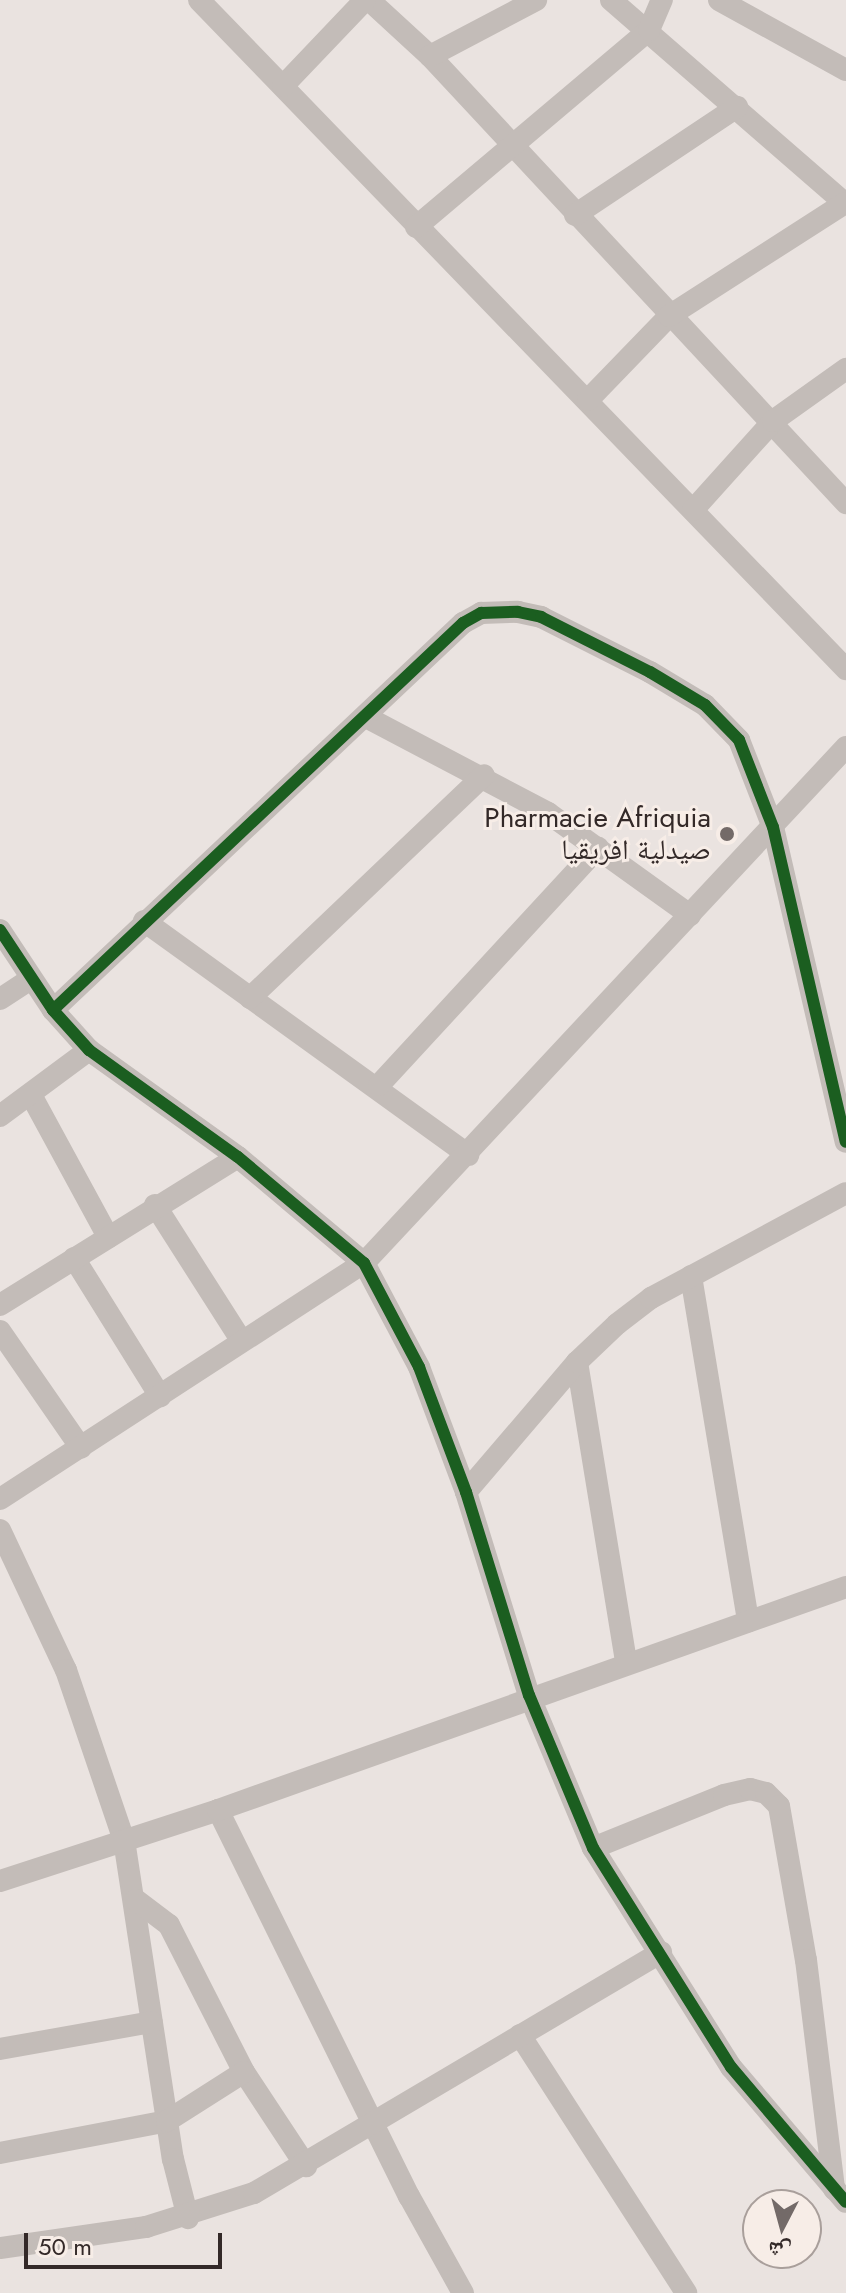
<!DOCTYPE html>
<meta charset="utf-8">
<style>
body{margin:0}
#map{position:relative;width:846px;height:2293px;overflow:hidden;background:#eae3e0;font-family:Jost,"Noto Naskh Arabic",sans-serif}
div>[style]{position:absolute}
.street>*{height:22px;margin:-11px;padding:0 11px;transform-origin:11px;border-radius:11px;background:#c3bcb8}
.cycleway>*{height:12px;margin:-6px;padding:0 6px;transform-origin:6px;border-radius:6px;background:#1b5e20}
.dots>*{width:22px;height:22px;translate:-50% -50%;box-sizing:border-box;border:4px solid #f7ede7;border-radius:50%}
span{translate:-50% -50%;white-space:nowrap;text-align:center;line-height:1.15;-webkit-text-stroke:6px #f7ede7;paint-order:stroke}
.poi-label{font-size:28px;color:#332928}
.right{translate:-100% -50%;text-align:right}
.north{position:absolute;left:742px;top:2189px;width:80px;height:80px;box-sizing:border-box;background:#f7ede7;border:2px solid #a99f9b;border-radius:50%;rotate:186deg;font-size:22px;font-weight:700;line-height:32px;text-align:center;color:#332928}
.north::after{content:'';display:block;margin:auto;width:28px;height:36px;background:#736a68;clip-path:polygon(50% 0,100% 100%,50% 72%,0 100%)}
.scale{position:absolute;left:24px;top:2233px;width:198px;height:36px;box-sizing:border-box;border:4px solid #332928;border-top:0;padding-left:10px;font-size:24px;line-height:28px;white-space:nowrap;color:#332928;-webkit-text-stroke:6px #f7ede7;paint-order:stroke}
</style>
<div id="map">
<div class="street">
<i style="left:199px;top:0;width:931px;rotate:45.96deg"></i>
<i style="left:369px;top:0;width:83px;rotate:42.6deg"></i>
<i style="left:430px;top:56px;width:611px;rotate:47.06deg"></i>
<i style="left:611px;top:0;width:311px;rotate:41deg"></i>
<i style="left:719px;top:0;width:145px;rotate:28.9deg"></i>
<i style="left:430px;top:56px;width:120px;rotate:-27.8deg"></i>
<i style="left:283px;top:86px;width:119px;rotate:-46.4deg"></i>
<i style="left:575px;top:215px;width:195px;rotate:-33.7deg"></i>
<i style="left:416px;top:227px;width:305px;rotate:-40.2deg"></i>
<i style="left:649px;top:30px;width:33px;rotate:-67deg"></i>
<i style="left:588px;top:400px;width:117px;rotate:-46deg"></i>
<i style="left:669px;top:316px;width:209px;rotate:-32.7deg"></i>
<i style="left:693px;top:510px;width:120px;rotate:-48deg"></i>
<i style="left:773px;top:421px;width:90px;rotate:-35.5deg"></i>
<i style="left:366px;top:717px;width:206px;rotate:27.8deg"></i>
<i style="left:548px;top:813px;width:175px;rotate:35.7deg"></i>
<i style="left:144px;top:921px;width:400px;rotate:35.8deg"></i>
<i style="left:0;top:930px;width:96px;rotate:56.5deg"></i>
<i style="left:53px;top:1010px;width:54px;rotate:48deg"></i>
<i style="left:89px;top:1050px;width:183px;rotate:35.7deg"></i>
<i style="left:238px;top:1157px;width:165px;rotate:40.1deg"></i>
<i style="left:364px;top:1263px;width:118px;rotate:62.1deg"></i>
<i style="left:419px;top:1367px;width:134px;rotate:69.4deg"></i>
<i style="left:466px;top:1492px;width:213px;rotate:72.8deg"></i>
<i style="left:529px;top:1695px;width:166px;rotate:67.3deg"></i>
<i style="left:593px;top:1848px;width:259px;rotate:57.8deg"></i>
<i style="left:731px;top:2067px;width:177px;rotate:49.6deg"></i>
<i style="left:250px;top:998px;width:323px;rotate:-43.6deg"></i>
<i style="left:0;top:999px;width:37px;rotate:-33deg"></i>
<i style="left:53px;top:1010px;width:564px;rotate:-43.35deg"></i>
<i style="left:463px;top:623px;width:21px;rotate:-29deg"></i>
<i style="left:481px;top:613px;width:37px;rotate:-2deg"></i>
<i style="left:518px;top:612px;width:24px;rotate:12deg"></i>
<i style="left:541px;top:617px;width:122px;rotate:26.8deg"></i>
<i style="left:650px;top:672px;width:64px;rotate:31deg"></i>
<i style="left:705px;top:705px;width:49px;rotate:45.8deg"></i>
<i style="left:739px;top:740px;width:93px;rotate:68.7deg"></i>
<i style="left:773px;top:827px;width:323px;rotate:77deg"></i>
<i style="left:379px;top:1085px;width:323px;rotate:-47.3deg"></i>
<i style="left:31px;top:1095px;width:162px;rotate:61.5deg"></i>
<i style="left:0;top:1116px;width:111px;rotate:-36.6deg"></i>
<i style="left:155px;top:1205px;width:160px;rotate:57.5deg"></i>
<i style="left:74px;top:1258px;width:163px;rotate:58.1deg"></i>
<i style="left:691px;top:1276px;width:350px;rotate:80.6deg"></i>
<i style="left:0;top:1305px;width:280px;rotate:-31.9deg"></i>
<i style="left:0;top:1331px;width:142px;rotate:55.3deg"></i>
<i style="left:577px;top:1362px;width:304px;rotate:80.7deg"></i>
<i style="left:466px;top:1492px;width:171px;rotate:-49.5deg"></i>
<i style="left:577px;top:1362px;width:55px;rotate:-43.5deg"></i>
<i style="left:617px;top:1324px;width:43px;rotate:-37.4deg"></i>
<i style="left:651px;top:1298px;width:221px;rotate:-28.3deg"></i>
<i style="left:0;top:1499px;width:434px;rotate:-33deg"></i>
<i style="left:364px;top:1263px;width:706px;rotate:-46.95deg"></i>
<i style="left:0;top:1530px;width:155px;rotate:64.8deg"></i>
<i style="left:66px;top:1670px;width:180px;rotate:71.2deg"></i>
<i style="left:124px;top:1840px;width:323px;rotate:81.3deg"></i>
<i style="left:173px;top:2159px;width:61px;rotate:75.7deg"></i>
<i style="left:218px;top:1810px;width:431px;rotate:63.7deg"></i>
<i style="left:409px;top:2196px;width:111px;rotate:60.9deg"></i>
<i style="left:593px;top:1848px;width:141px;rotate:-22deg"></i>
<i style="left:724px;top:1795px;width:27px;rotate:-13deg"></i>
<i style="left:750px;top:1789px;width:16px;rotate:14deg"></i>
<i style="left:766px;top:1793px;width:18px;rotate:45deg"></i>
<i style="left:779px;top:1806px;width:156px;rotate:80.1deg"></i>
<i style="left:806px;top:1960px;width:231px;rotate:83deg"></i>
<i style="left:0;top:1881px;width:229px;rotate:-18deg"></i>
<i style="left:218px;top:1810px;width:666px;rotate:-19.55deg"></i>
<i style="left:136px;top:1900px;width:41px;rotate:37.1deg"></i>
<i style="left:169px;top:1925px;width:165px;rotate:63deg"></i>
<i style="left:244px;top:2072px;width:113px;rotate:56.6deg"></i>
<i style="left:520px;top:2035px;width:307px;rotate:57.2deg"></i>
<i style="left:0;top:2049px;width:154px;rotate:-10.1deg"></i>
<i style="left:0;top:2153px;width:170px;rotate:-10.8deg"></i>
<i style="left:167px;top:2121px;width:91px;rotate:-32.5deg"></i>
<i style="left:0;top:2248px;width:148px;rotate:-8.2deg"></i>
<i style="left:146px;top:2227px;width:113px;rotate:-17.5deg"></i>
<i style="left:254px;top:2193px;width:473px;rotate:-30.6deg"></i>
</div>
<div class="cycleway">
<i style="left:0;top:930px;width:96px;rotate:56.5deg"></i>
<i style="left:53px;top:1010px;width:54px;rotate:48deg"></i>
<i style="left:89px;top:1050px;width:183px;rotate:35.7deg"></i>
<i style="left:238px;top:1157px;width:165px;rotate:40.1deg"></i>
<i style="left:364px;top:1263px;width:118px;rotate:62.1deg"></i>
<i style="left:419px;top:1367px;width:134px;rotate:69.4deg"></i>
<i style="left:466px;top:1492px;width:213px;rotate:72.8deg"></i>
<i style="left:529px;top:1695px;width:166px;rotate:67.3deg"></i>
<i style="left:593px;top:1848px;width:259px;rotate:57.8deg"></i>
<i style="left:731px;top:2067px;width:177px;rotate:49.6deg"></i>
<i style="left:53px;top:1010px;width:564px;rotate:-43.35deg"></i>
<i style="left:463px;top:623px;width:21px;rotate:-29deg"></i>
<i style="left:481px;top:613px;width:37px;rotate:-2deg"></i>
<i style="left:518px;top:612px;width:24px;rotate:12deg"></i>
<i style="left:541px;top:617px;width:122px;rotate:26.8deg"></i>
<i style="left:650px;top:672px;width:64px;rotate:31deg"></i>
<i style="left:705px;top:705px;width:49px;rotate:45.8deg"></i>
<i style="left:739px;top:740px;width:93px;rotate:68.7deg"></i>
<i style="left:773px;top:827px;width:323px;rotate:77deg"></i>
</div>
<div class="dots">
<i style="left:727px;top:834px;background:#736a68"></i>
</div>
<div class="poi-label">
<span class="right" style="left:711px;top:834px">Pharmacie Afriquia<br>صيدلية افريقيا</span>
</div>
<div class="north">ش</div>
<div class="scale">50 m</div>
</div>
